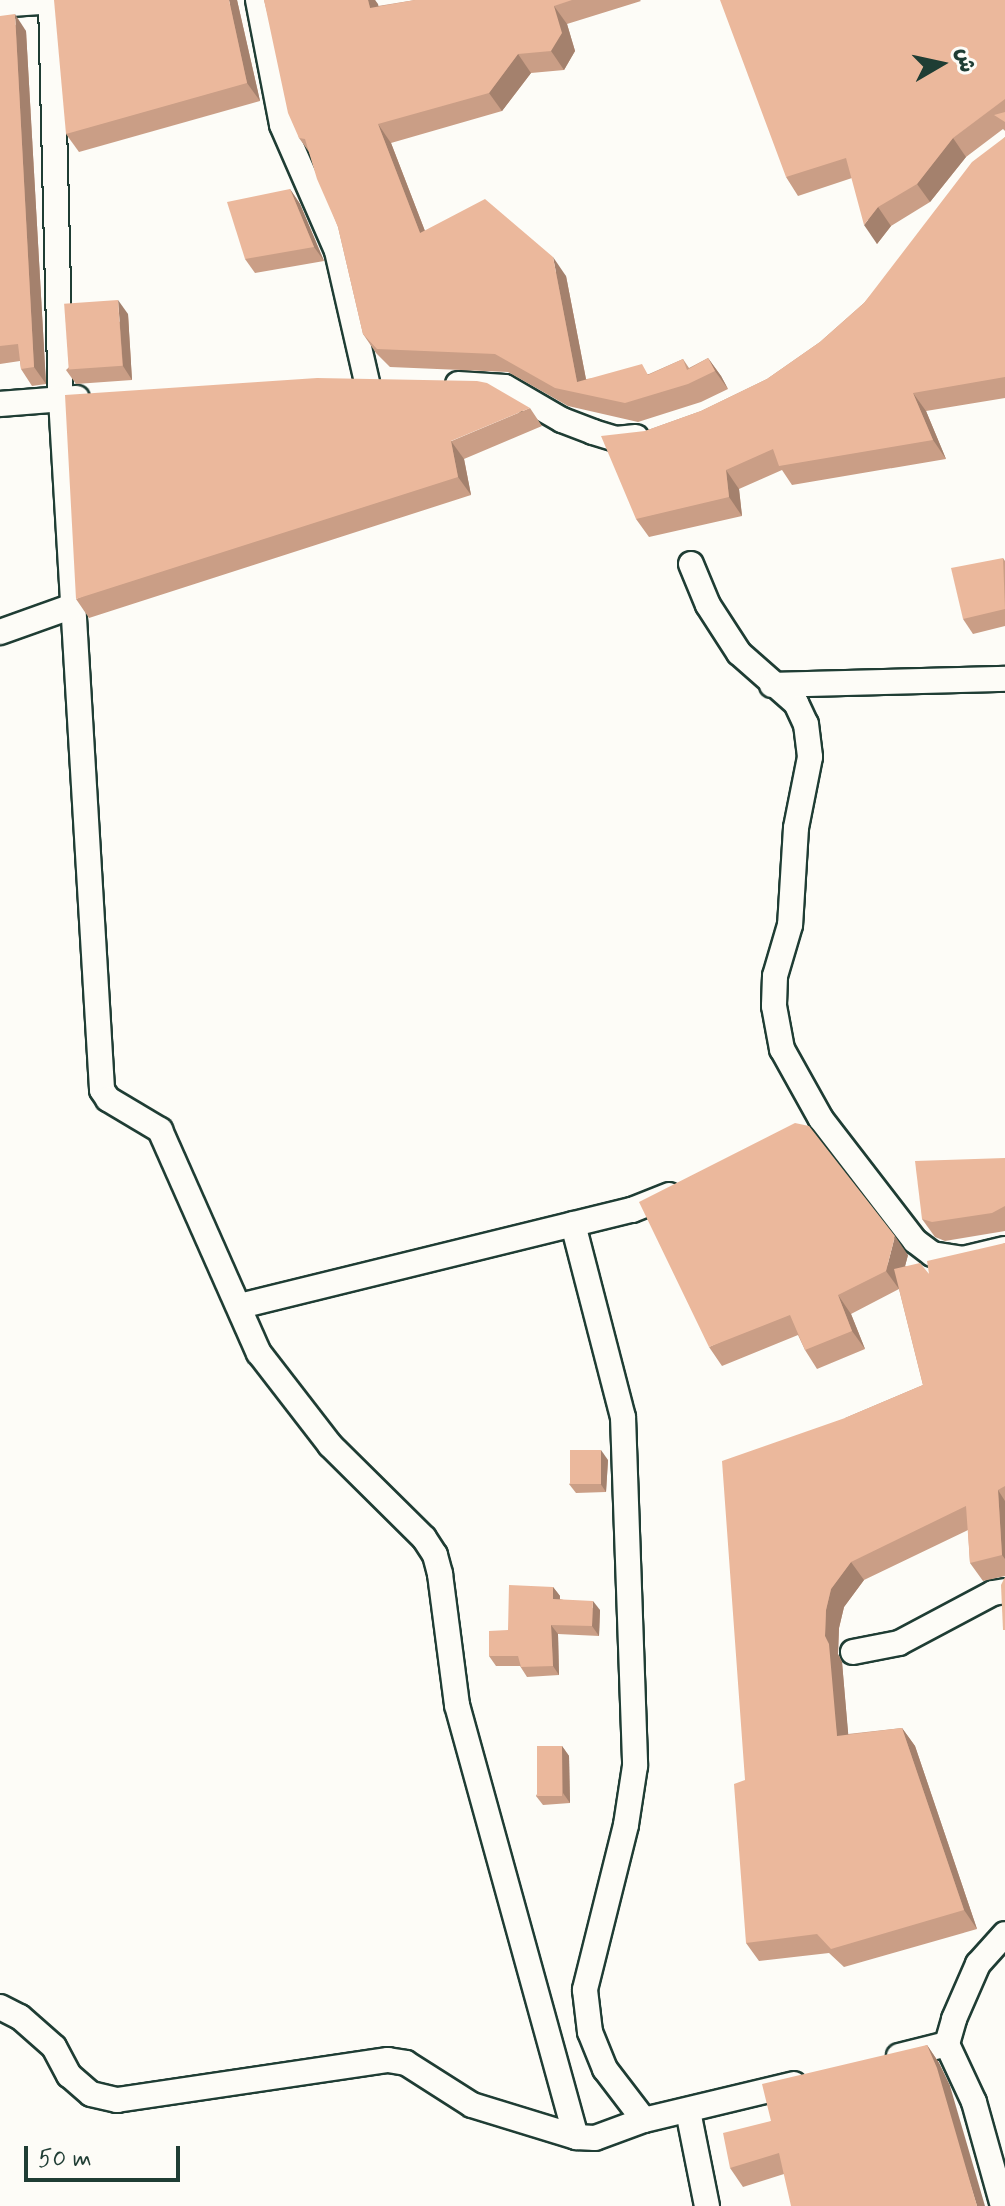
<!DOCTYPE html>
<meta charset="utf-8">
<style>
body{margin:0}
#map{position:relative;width:1005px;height:2206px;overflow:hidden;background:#fdfcf7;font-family:Mynerve,"Playpen Sans Arabic",sans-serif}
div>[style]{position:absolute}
.roads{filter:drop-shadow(2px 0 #1f3d34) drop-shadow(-2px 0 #1f3d34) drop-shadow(0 2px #1f3d34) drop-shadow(0 -2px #1f3d34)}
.street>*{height:24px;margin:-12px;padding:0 12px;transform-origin:12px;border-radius:12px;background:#fdfcf7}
.wall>*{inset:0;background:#ca9e86}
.shaded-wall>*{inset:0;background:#a4816d}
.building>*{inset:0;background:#ebb89c;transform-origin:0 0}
span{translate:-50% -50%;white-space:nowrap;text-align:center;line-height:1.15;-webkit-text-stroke:7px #fdfcf7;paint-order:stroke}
.north{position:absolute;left:901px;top:24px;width:80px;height:80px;-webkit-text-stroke:6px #fdfcf7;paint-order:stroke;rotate:81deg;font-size:22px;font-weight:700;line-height:32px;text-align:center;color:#1f3d34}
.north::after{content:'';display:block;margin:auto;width:28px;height:36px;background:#1f3d34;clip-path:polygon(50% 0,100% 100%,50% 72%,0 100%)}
.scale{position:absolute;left:24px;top:2146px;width:156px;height:36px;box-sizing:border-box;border:4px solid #1f3d34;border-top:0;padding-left:10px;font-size:24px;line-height:28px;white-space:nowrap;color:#1f3d34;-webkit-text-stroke:6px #fdfcf7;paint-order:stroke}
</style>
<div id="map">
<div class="roads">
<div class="street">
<i style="left:258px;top:0;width:127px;rotate:79.1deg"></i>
<i style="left:282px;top:125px;width:137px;rotate:66.4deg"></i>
<i style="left:337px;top:251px;width:134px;rotate:77.1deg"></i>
<i style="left:51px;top:1px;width:398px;rotate:88.6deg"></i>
<i style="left:61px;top:399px;width:692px;rotate:86.6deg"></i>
<i style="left:102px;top:1090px;width:11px;rotate:56deg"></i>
<i style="left:108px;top:1099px;width:61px;rotate:30.8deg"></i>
<i style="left:160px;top:1130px;width:244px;rotate:66.1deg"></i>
<i style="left:259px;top:1353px;width:116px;rotate:52.3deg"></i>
<i style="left:330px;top:1445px;width:132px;rotate:44.7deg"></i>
<i style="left:424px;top:1538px;width:20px;rotate:57deg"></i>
<i style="left:435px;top:1555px;width:20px;rotate:75deg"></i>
<i style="left:440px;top:1574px;width:132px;rotate:82.6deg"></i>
<i style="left:457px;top:1705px;width:448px;rotate:74.6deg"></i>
<i style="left:576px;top:2137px;width:19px;rotate:3deg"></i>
<i style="left:595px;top:2138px;width:52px;rotate:-20.2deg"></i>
<i style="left:644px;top:2120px;width:154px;rotate:-13.5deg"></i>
<i style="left:0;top:11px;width:13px;rotate:-32deg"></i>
<i style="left:11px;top:4px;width:59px;rotate:-3.9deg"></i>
<i style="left:458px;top:384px;width:47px;rotate:3.7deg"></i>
<i style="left:505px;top:387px;width:66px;rotate:30.1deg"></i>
<i style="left:562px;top:420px;width:33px;rotate:21deg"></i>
<i style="left:593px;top:432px;width:24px;rotate:17deg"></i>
<i style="left:616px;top:439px;width:20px;rotate:-6deg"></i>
<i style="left:0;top:404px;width:77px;rotate:-4.5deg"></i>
<i style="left:691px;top:564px;width:44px;rotate:67.5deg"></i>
<i style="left:708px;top:605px;width:57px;rotate:57.1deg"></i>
<i style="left:739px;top:653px;width:76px;rotate:41.3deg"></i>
<i style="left:796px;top:703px;width:23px;rotate:65deg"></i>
<i style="left:806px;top:724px;width:33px;rotate:83deg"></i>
<i style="left:810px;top:757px;width:72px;rotate:101.2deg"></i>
<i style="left:796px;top:828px;width:97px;rotate:93.5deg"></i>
<i style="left:790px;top:925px;width:53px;rotate:106.4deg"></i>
<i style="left:775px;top:976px;width:30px;rotate:92deg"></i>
<i style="left:774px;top:1006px;width:44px;rotate:79.5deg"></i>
<i style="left:782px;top:1049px;width:80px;rotate:60.9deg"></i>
<i style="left:821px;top:1119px;width:154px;rotate:52.4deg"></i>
<i style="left:915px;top:1241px;width:21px;rotate:37deg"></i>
<i style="left:932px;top:1254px;width:31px;rotate:9deg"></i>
<i style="left:963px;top:1259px;width:43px;rotate:-13.4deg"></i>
<i style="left:0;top:632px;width:77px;rotate:-19.6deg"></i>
<i style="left:772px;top:685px;width:233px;rotate:-1.5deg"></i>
<i style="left:573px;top:1224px;width:199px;rotate:75.5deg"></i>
<i style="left:623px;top:1417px;width:349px;rotate:88deg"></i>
<i style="left:635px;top:1766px;width:60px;rotate:98.7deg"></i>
<i style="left:626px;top:1825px;width:170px;rotate:104deg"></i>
<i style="left:585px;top:1990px;width:42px;rotate:83.2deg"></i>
<i style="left:590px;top:2032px;width:40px;rotate:68deg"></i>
<i style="left:605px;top:2069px;width:64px;rotate:52.6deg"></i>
<i style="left:240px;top:1306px;width:404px;rotate:-13.8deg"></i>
<i style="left:632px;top:1210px;width:40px;rotate:-22deg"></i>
<i style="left:853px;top:1652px;width:47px;rotate:-11.1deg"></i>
<i style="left:899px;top:1643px;width:106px;rotate:-28deg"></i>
<i style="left:993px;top:1593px;width:12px;rotate:-9deg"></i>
<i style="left:0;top:2007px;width:22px;rotate:27deg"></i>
<i style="left:20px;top:2017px;width:45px;rotate:41.4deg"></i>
<i style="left:54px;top:2047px;width:32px;rotate:62deg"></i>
<i style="left:69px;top:2075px;width:29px;rotate:41deg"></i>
<i style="left:91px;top:2094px;width:27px;rotate:13deg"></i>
<i style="left:117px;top:2100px;width:274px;rotate:-8.4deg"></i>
<i style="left:388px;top:2060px;width:18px;rotate:9deg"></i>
<i style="left:406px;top:2063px;width:78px;rotate:32.5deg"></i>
<i style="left:472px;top:2105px;width:109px;rotate:17.1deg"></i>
<i style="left:899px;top:2056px;width:49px;rotate:-14deg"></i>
<i style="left:688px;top:2111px;width:97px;rotate:78.7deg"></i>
<i style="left:1003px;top:2206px;width:108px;rotate:-105.6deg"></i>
<i style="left:974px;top:2102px;width:64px;rotate:-115deg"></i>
<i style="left:947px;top:2044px;width:26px;rotate:-74deg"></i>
<i style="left:954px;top:2019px;width:60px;rotate:-66.4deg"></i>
<i style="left:978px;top:1964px;width:40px;rotate:-48deg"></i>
</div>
</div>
<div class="wall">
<i style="clip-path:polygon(237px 0,260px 101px,79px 152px,66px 134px)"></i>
<i style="clip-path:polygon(264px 0,375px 0,378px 6px,415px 0,640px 0,641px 1px,567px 24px,575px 51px,564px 70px,531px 73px,502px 111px,391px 143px,425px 231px,566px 276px,586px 379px,649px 374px,683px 359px,689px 368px,708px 358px,721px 376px,728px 389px,701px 402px,638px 422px,568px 406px,508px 372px,390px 367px,376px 353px,363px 334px,338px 227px,309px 152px,299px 138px)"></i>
<i style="clip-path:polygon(1005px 0,1005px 131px,1003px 129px,966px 157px,930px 202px,891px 226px,877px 244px,852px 178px,798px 196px,786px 177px)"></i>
<i style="clip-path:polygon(0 16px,26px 31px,46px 384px,32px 386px,21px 369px,20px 361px,0 364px)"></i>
<i style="clip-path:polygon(1005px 137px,1005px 398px,926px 411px,946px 459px,792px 485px,782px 470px,739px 489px,742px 516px,649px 537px,636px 519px,645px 431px,701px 411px,767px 379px,820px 342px,864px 303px)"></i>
<i style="clip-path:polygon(290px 189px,300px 204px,324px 261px,255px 273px,245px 259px)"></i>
<i style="clip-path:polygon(128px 314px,132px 380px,76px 384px,66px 370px)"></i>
<i style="clip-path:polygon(530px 408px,542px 426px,464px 459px,471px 495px,89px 618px,76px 599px)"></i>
<i style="clip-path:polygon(1003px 558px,1005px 561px,1005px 626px,973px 634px,963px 619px)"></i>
<i style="clip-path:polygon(1005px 1158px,1005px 1231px,945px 1241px,935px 1237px,922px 1219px)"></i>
<i style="clip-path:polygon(1005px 1243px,1005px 1576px,983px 1581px,970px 1563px,968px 1530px,864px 1580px,844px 1607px,839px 1628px,838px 1654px,842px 1662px,848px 1734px,902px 1728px,915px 1746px,977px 1929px,844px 1967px,829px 1953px,759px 1961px,746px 1943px,745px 1780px,845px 1418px,923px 1385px,899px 1289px,851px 1314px,865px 1349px,817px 1369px,805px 1350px,798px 1335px,722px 1366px,709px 1347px,908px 1255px,905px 1266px,929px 1274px)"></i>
<i style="clip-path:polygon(608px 1460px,606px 1492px,576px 1493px,569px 1484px)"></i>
<i style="clip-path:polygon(553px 1587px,560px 1596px,560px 1599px,600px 1610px,599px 1636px,558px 1634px,559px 1675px,527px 1677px,520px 1666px,496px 1666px,489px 1656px,508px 1630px)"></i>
<i style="clip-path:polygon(562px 1746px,569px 1756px,570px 1803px,543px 1805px,536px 1796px)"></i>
<i style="clip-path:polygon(927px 2045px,939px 2063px,950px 2086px,784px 2174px,743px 2187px,730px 2168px,771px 2121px)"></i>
</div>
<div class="shaded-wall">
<i style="clip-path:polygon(229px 0,237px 0,260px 101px,247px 83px)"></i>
<i style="clip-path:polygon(368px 0,375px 0,378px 4px,383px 26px,370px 8px)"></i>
<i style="clip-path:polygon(554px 6px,567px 24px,575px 51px,564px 70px,551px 51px)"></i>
<i style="clip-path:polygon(15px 14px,26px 31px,46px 384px,34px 367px)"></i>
<i style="clip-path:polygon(518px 54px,531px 73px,502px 111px,489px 93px)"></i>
<i style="clip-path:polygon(378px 124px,391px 143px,433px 252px,420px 233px)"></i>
<i style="clip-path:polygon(953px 138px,966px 157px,930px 202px,917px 184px)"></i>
<i style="clip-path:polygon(290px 189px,300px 204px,324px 261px,314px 247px)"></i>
<i style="clip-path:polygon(878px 207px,891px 226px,877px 244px,864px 225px)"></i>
<i style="clip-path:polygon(553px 257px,566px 276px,589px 395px,577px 382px)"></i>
<i style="clip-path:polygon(118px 300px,128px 314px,132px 380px,123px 366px)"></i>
<i style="clip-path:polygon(708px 358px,721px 376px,728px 389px,715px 371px)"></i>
<i style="clip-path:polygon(913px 393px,926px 411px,946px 459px,933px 440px)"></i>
<i style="clip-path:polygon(451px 441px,464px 459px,471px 495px,458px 477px)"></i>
<i style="clip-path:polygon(726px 470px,739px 489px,742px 516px,729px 497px)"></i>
<i style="clip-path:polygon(895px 1236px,908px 1255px,899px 1289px,886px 1271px)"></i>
<i style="clip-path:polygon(838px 1295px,851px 1314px,865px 1349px,852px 1331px)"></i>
<i style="clip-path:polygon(601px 1450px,608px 1460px,606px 1492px,600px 1483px)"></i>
<i style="clip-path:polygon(998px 1490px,1005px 1501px,1005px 1559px,1002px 1555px)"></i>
<i style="clip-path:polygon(851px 1562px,864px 1580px,844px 1607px,839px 1628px,838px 1654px,842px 1662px,850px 1754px,837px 1736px,825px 1636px,826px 1610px,831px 1589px)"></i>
<i style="clip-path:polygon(553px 1587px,560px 1596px,559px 1609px,553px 1599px)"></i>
<i style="clip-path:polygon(593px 1601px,600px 1610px,599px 1636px,592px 1626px)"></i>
<i style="clip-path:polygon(551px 1625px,558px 1634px,559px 1675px,553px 1666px)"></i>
<i style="clip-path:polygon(902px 1728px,915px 1746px,977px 1929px,964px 1910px)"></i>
<i style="clip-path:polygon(562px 1746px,569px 1756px,570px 1803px,563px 1793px)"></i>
<i style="clip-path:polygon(927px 2045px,939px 2063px,950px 2086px,985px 2206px,977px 2206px)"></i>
</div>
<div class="building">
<i style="clip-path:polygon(54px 0,229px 0,247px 83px,66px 134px)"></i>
<i style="clip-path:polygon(264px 0,368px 0,370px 8px,415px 0,572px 0,554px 6px,562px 33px,551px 51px,518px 54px,489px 93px,378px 124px,420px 233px,485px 199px,553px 257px,577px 382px,642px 364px,648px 375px,683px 359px,687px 370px,708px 358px,715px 371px,688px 384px,625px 403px,555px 388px,495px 354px,377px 349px,363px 334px,338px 227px,317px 179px,305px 139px,299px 138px,288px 113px)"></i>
<i style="clip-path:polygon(720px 0,1005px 0,1005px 99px,953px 138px,917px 184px,878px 207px,864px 225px,846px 158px,786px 177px)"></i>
<i style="clip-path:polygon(15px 14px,34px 367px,21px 369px,18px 344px,0 346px,0 16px)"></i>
<i style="clip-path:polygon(1005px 112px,1005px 130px,1005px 122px,994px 115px)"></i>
<i style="clip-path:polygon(1005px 137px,1005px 377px,913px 393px,933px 440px,779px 466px,773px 449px,726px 470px,729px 497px,636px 519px,601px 436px,645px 431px,701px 411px,767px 379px,820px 342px,864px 303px,972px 162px)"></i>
<i style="clip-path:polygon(290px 189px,314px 247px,245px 259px,227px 202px)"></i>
<i style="left:118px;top:300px;width:66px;height:54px;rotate:86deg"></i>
<i style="clip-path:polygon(317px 378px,477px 381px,487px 383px,530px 408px,451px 441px,458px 477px,76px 599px,65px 395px)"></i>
<i style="clip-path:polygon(1003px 558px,1005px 609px,963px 619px,951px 568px)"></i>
<i style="clip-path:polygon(795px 1123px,809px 1126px,895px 1236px,886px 1271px,838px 1295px,852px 1331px,805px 1350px,790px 1315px,709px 1347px,639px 1202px)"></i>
<i style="clip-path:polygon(1005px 1158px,1005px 1206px,992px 1213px,932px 1222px,922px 1219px,915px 1161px)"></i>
<i style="clip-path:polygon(1005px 1243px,1005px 1486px,998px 1490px,1002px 1555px,970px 1563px,966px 1506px,851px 1562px,831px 1589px,826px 1610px,825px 1636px,829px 1644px,837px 1736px,902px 1728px,964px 1910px,831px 1949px,817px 1934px,746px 1943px,734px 1784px,745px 1780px,722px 1461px,845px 1418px,923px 1385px,894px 1269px,920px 1263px,929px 1274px,927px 1261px)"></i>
<i style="left:570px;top:1450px;width:31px;height:34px"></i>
<i style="clip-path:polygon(1005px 1577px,1005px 1630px,1003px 1630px,1001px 1585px)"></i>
<i style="clip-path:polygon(509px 1585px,553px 1587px,553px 1599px,593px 1601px,592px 1626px,551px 1625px,553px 1666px,521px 1667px,518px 1656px,489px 1656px,489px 1631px,508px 1630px)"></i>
<i style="left:537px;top:1746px;width:25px;height:50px"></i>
<i style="clip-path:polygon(927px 2045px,937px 2068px,977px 2206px,791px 2206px,779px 2153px,730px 2168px,723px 2133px,771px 2121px,762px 2084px)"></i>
</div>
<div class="north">ش</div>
<div class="scale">50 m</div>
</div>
